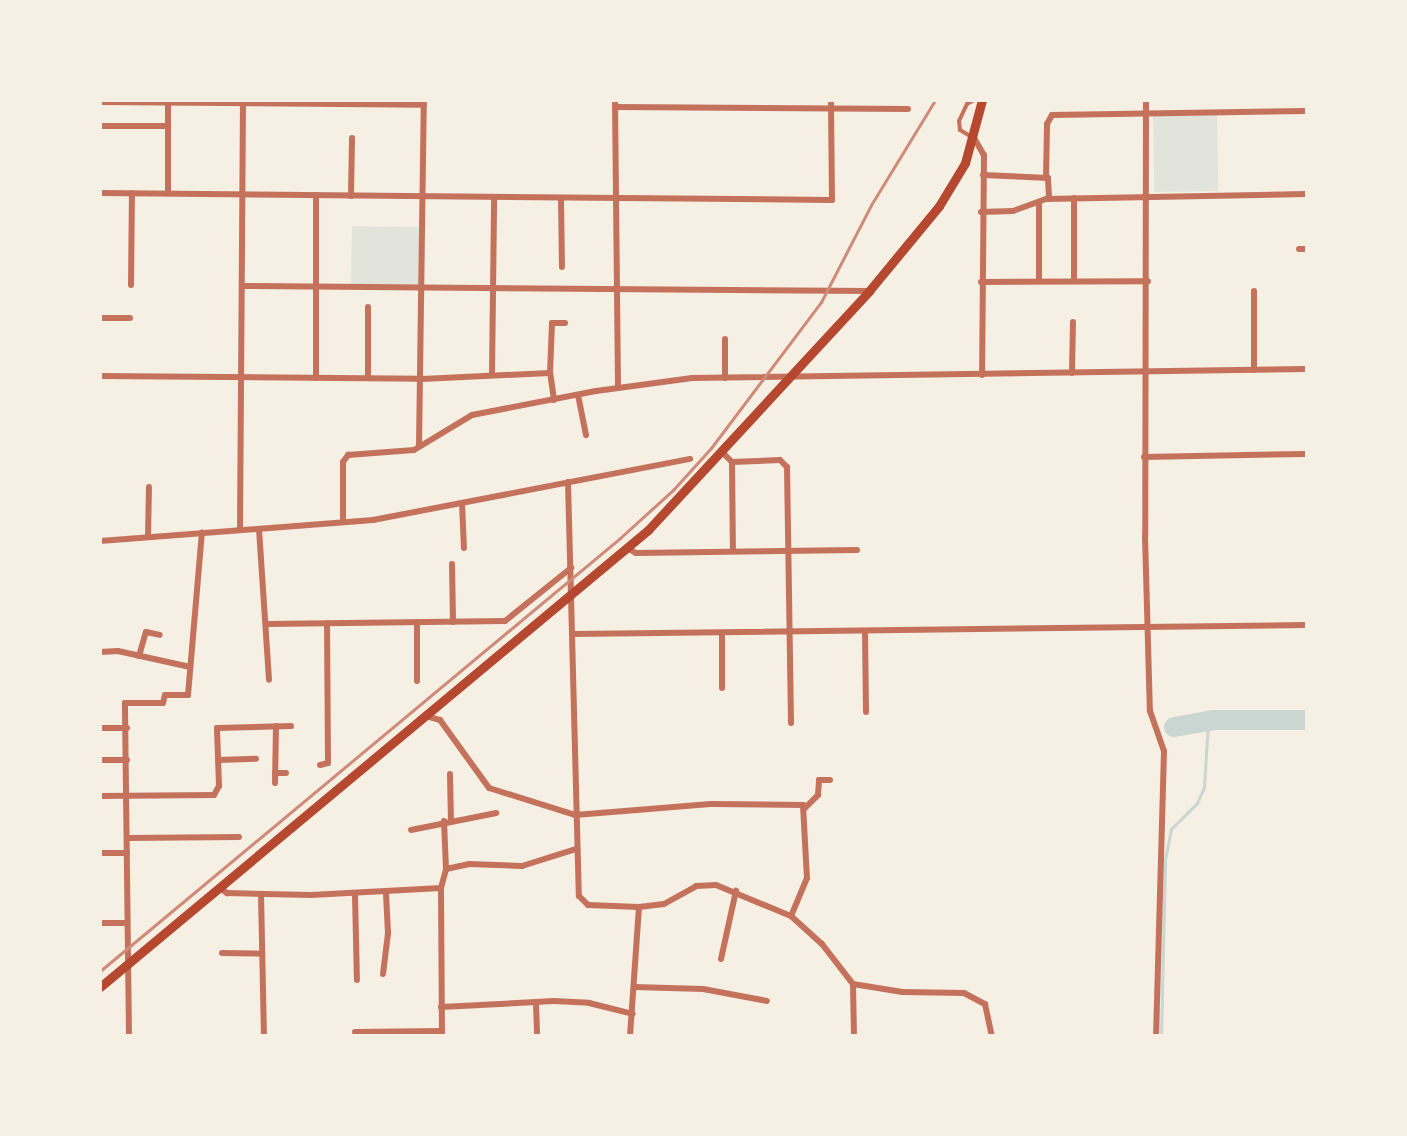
<!DOCTYPE html>
<style>
body{margin:0}
#map{position:relative;width:1407px;height:1136px;overflow:hidden;background:#f6efe4;font-family:Helvetica,sans-serif}
div>[style]{position:absolute}
.green>*{inset:0;background:#e2e4dc;transform-origin:0 0}
.stream>*{height:3px;margin:-1.5px;padding:0 1.5px;transform-origin:1.5px;border-radius:1.5px;background:#c9d6d2}
.river>*{height:20px;margin:-10px;padding:0 10px;transform-origin:10px;border-radius:10px;background:#c9d6d2}
.service>*{height:4px;margin:-2px;padding:0 2px;transform-origin:2px;border-radius:2px;background:#c5725c}
.minor>*{height:6px;margin:-3px;padding:0 3px;transform-origin:3px;border-radius:3px;background:#c5725c}
.secondary>*{height:9px;margin:-4.5px;padding:0 4.5px;transform-origin:4.5px;border-radius:4.5px;background:#b5482f}
.rail>*{height:3px;margin:-1.5px;padding:0 1.5px;transform-origin:1.5px;border-radius:1.5px;background:#cf8b77}
span{translate:-50% -50%;white-space:nowrap;text-align:center;line-height:1.15;-webkit-text-stroke:6px #f6efe4;paint-order:stroke}
.frame{position:absolute;inset:0;border:102px solid #f6efe4;pointer-events:none}
</style>
<div id="map">
<div class="green">
<i style="left:1217px;top:115px;width:76px;height:64px;rotate:89deg"></i>
<i style="left:352px;top:226px;width:68px;height:58px;rotate:1deg"></i>
</div>
<div class="stream">
<i style="left:1161px;top:1036px;width:176px;rotate:-88.7deg"></i>
<i style="left:1165px;top:860px;width:32px;rotate:-79deg"></i>
<i style="left:1171px;top:829px;width:37px;rotate:-45deg"></i>
<i style="left:1197px;top:803px;width:17px;rotate:-66deg"></i>
<i style="left:1204px;top:787px;width:65px;rotate:-86.5deg"></i>
</div>
<div class="river">
<i style="left:1174px;top:727px;width:40px;rotate:-10deg"></i>
<i style="left:1213px;top:720px;width:93px"></i>
</div>
<div class="service">
<i style="left:970px;top:136px;width:12px;rotate:-149deg"></i>
<i style="left:960px;top:130px;width:9px;rotate:-96deg"></i>
<i style="left:959px;top:121px;width:19px;rotate:-65deg"></i>
<i style="left:967px;top:104px;width:8px;rotate:-30deg"></i>
</div>
<div class="minor">
<i style="left:615px;top:100px;width:288px;rotate:89.4deg"></i>
<i style="left:1146px;top:100px;width:436px;rotate:90.1deg"></i>
<i style="left:1145px;top:536px;width:175px;rotate:88.4deg"></i>
<i style="left:1150px;top:711px;width:42px;rotate:70.7deg"></i>
<i style="left:1164px;top:751px;width:285px;rotate:91.6deg"></i>
<i style="left:100px;top:102px;width:324px;rotate:0.5deg"></i>
<i style="left:615px;top:107px;width:293px;rotate:0.4deg"></i>
<i style="left:100px;top:126px;width:68px"></i>
<i style="left:974px;top:138px;width:20px;rotate:60deg"></i>
<i style="left:984px;top:155px;width:220px;rotate:90.5deg"></i>
<i style="left:983px;top:175px;width:65px;rotate:2.6deg"></i>
<i style="left:1048px;top:178px;width:21px;rotate:87deg"></i>
<i style="left:1046px;top:178px;width:54px;rotate:-88.9deg"></i>
<i style="left:1047px;top:124px;width:10px;rotate:-61deg"></i>
<i style="left:1052px;top:115px;width:254px;rotate:-0.9deg"></i>
<i style="left:100px;top:193px;width:732px;rotate:0.55deg"></i>
<i style="left:832px;top:200px;width:100px;rotate:-90.6deg"></i>
<i style="left:168px;top:193px;width:90px;rotate:-90deg"></i>
<i style="left:316px;top:195px;width:183px;rotate:90deg"></i>
<i style="left:351px;top:196px;width:58px;rotate:-89deg"></i>
<i style="left:561px;top:198px;width:69px;rotate:89.2deg"></i>
<i style="left:1074px;top:198px;width:83px;rotate:90deg"></i>
<i style="left:1039px;top:202px;width:79px;rotate:90deg"></i>
<i style="left:981px;top:212px;width:32px;rotate:-2deg"></i>
<i style="left:1013px;top:211px;width:35px;rotate:-20deg"></i>
<i style="left:1046px;top:199px;width:260px;rotate:-1.1deg"></i>
<i style="left:1299px;top:249px;width:7px"></i>
<i style="left:981px;top:282px;width:167px;rotate:-0.3deg"></i>
<i style="left:131px;top:285px;width:92px;rotate:-89.4deg"></i>
<i style="left:242px;top:286px;width:627px;rotate:0.46deg"></i>
<i style="left:100px;top:318px;width:30px"></i>
<i style="left:1254px;top:370px;width:79px;rotate:-90deg"></i>
<i style="left:492px;top:373px;width:175px;rotate:-89.3deg"></i>
<i style="left:1072px;top:373px;width:51px;rotate:-88.9deg"></i>
<i style="left:100px;top:376px;width:322px;rotate:0.5deg"></i>
<i style="left:422px;top:379px;width:128px;rotate:-2.7deg"></i>
<i style="left:368px;top:378px;width:71px;rotate:-90deg"></i>
<i style="left:725px;top:378px;width:39px;rotate:-90deg"></i>
<i style="left:578px;top:395px;width:41px;rotate:78.7deg"></i>
<i style="left:554px;top:400px;width:27px;rotate:-98deg"></i>
<i style="left:550px;top:373px;width:50px;rotate:-87.7deg"></i>
<i style="left:552px;top:323px;width:13px"></i>
<i style="left:419px;top:446px;width:346px;rotate:-89.2deg"></i>
<i style="left:722px;top:452px;width:14px;rotate:45deg"></i>
<i style="left:732px;top:462px;width:48px;rotate:-2.4deg"></i>
<i style="left:780px;top:460px;width:10px;rotate:45deg"></i>
<i style="left:787px;top:467px;width:256px;rotate:89.1deg"></i>
<i style="left:1144px;top:457px;width:162px;rotate:-1.1deg"></i>
<i style="left:732px;top:462px;width:89px;rotate:89.4deg"></i>
<i style="left:568px;top:482px;width:414px;rotate:88.5deg"></i>
<i style="left:579px;top:896px;width:13px;rotate:45deg"></i>
<i style="left:588px;top:905px;width:51px;rotate:2.2deg"></i>
<i style="left:639px;top:907px;width:129px;rotate:94deg"></i>
<i style="left:462px;top:503px;width:45px;rotate:87.5deg"></i>
<i style="left:343px;top:522px;width:60px;rotate:-90deg"></i>
<i style="left:343px;top:462px;width:9px;rotate:-54deg"></i>
<i style="left:348px;top:455px;width:66px;rotate:-4.3deg"></i>
<i style="left:414px;top:450px;width:68px;rotate:-31.1deg"></i>
<i style="left:472px;top:415px;width:126px;rotate:-11deg"></i>
<i style="left:596px;top:391px;width:97px;rotate:-7.7deg"></i>
<i style="left:692px;top:378px;width:614px;rotate:-0.84deg"></i>
<i style="left:259px;top:529px;width:151px;rotate:86.2deg"></i>
<i style="left:240px;top:530px;width:430px;rotate:-89.6deg"></i>
<i style="left:148px;top:537px;width:50px;rotate:-88.9deg"></i>
<i style="left:100px;top:541px;width:274px;rotate:-4.4deg"></i>
<i style="left:373px;top:520px;width:323px;rotate:-10.9deg"></i>
<i style="left:627px;top:548px;width:10px;rotate:29deg"></i>
<i style="left:636px;top:553px;width:221px;rotate:-0.8deg"></i>
<i style="left:452px;top:564px;width:58px;rotate:89deg"></i>
<i style="left:417px;top:622px;width:59px;rotate:90deg"></i>
<i style="left:267px;top:624px;width:238px;rotate:-0.7deg"></i>
<i style="left:505px;top:621px;width:85px;rotate:-38.8deg"></i>
<i style="left:865px;top:631px;width:81px;rotate:89.3deg"></i>
<i style="left:573px;top:634px;width:733px;rotate:-0.7deg"></i>
<i style="left:100px;top:652px;width:18px;rotate:-3deg"></i>
<i style="left:118px;top:651px;width:74px;rotate:12.5deg"></i>
<i style="left:139px;top:656px;width:25px;rotate:-74deg"></i>
<i style="left:146px;top:632px;width:14px;rotate:12deg"></i>
<i style="left:722px;top:688px;width:54px;rotate:-90deg"></i>
<i style="left:426px;top:716px;width:15px;rotate:16deg"></i>
<i style="left:440px;top:720px;width:84px;rotate:54.2deg"></i>
<i style="left:489px;top:788px;width:90px;rotate:17.4deg"></i>
<i style="left:575px;top:815px;width:136px;rotate:-4.6deg"></i>
<i style="left:711px;top:804px;width:92px;rotate:0.6deg"></i>
<i style="left:803px;top:805px;width:73px;rotate:86.9deg"></i>
<i style="left:807px;top:878px;width:41px;rotate:112.8deg"></i>
<i style="left:791px;top:916px;width:42px;rotate:42.1deg"></i>
<i style="left:822px;top:944px;width:51px;rotate:52.2deg"></i>
<i style="left:853px;top:984px;width:52px;rotate:88.9deg"></i>
<i style="left:100px;top:728px;width:27px"></i>
<i style="left:100px;top:760px;width:27px"></i>
<i style="left:218px;top:760px;width:38px;rotate:-2deg"></i>
<i style="left:320px;top:765px;width:8px;rotate:-14deg"></i>
<i style="left:328px;top:763px;width:140px;rotate:-90.4deg"></i>
<i style="left:275px;top:773px;width:11px"></i>
<i style="left:450px;top:774px;width:46px;rotate:88.8deg"></i>
<i style="left:275px;top:783px;width:57px;rotate:-89deg"></i>
<i style="left:100px;top:796px;width:114px;rotate:-0.5deg"></i>
<i style="left:214px;top:795px;width:10px;rotate:-61deg"></i>
<i style="left:219px;top:786px;width:58px;rotate:-92deg"></i>
<i style="left:217px;top:728px;width:74px;rotate:-1.5deg"></i>
<i style="left:804px;top:809px;width:20px;rotate:-45deg"></i>
<i style="left:818px;top:795px;width:15px;rotate:-86deg"></i>
<i style="left:819px;top:780px;width:11px"></i>
<i style="left:444px;top:821px;width:48px;rotate:87.6deg"></i>
<i style="left:411px;top:830px;width:87px;rotate:-11.3deg"></i>
<i style="left:127px;top:838px;width:112px;rotate:-0.5deg"></i>
<i style="left:100px;top:853px;width:27px"></i>
<i style="left:220px;top:888px;width:9px;rotate:36deg"></i>
<i style="left:227px;top:893px;width:84px;rotate:1.4deg"></i>
<i style="left:311px;top:895px;width:130px;rotate:-3.1deg"></i>
<i style="left:261px;top:894px;width:142px;rotate:88.8deg"></i>
<i style="left:355px;top:895px;width:85px;rotate:88.7deg"></i>
<i style="left:639px;top:907px;width:25px;rotate:-7deg"></i>
<i style="left:664px;top:904px;width:37px;rotate:-29deg"></i>
<i style="left:696px;top:886px;width:20px;rotate:-3deg"></i>
<i style="left:716px;top:885px;width:81px;rotate:22.5deg"></i>
<i style="left:100px;top:923px;width:27px"></i>
<i style="left:222px;top:953px;width:39px;rotate:1deg"></i>
<i style="left:721px;top:959px;width:70px;rotate:-77.6deg"></i>
<i style="left:383px;top:974px;width:41px;rotate:-83deg"></i>
<i style="left:388px;top:933px;width:40px;rotate:-92.9deg"></i>
<i style="left:853px;top:984px;width:50px;rotate:9.3deg"></i>
<i style="left:902px;top:992px;width:62px;rotate:0.9deg"></i>
<i style="left:964px;top:993px;width:24px;rotate:28deg"></i>
<i style="left:985px;top:1004px;width:33px;rotate:78deg"></i>
<i style="left:634px;top:987px;width:69px;rotate:1.7deg"></i>
<i style="left:703px;top:989px;width:65px;rotate:10.6deg"></i>
<i style="left:536px;top:1003px;width:33px;rotate:88deg"></i>
<i style="left:441px;top:1007px;width:113px;rotate:-3deg"></i>
<i style="left:554px;top:1001px;width:35px;rotate:3deg"></i>
<i style="left:589px;top:1003px;width:45px;rotate:14deg"></i>
<i style="left:355px;top:1032px;width:87px;rotate:-0.7deg"></i>
<i style="left:129px;top:1036px;width:333px;rotate:-90.7deg"></i>
<i style="left:125px;top:703px;width:38px"></i>
<i style="left:163px;top:703px;width:8px;rotate:-76deg"></i>
<i style="left:165px;top:695px;width:23px"></i>
<i style="left:188px;top:695px;width:163px;rotate:-85.1deg"></i>
<i style="left:442px;top:1036px;width:148px;rotate:-90.4deg"></i>
<i style="left:441px;top:888px;width:20px;rotate:-75deg"></i>
<i style="left:446px;top:869px;width:24px;rotate:-12deg"></i>
<i style="left:469px;top:864px;width:53px;rotate:2.2deg"></i>
<i style="left:522px;top:866px;width:57px;rotate:-17.5deg"></i>
</div>
<div class="secondary">
<i style="left:100px;top:987px;width:714px;rotate:-39.83deg"></i>
<i style="left:648px;top:530px;width:326px;rotate:-47.2deg"></i>
<i style="left:869px;top:291px;width:110px;rotate:-50.5deg"></i>
<i style="left:939px;top:206px;width:50px;rotate:-58.8deg"></i>
<i style="left:965px;top:163px;width:65px;rotate:-74.9deg"></i>
</div>
<div class="rail">
<i style="left:100px;top:971px;width:677px;rotate:-39.78deg"></i>
<i style="left:620px;top:538px;width:72px;rotate:-42.2deg"></i>
<i style="left:673px;top:490px;width:57px;rotate:-47.9deg"></i>
<i style="left:711px;top:448px;width:183px;rotate:-53deg"></i>
<i style="left:821px;top:302px;width:109px;rotate:-62.7deg"></i>
<i style="left:871px;top:205px;width:123px;rotate:-58.6deg"></i>
</div>
<div class="frame"></div>
</div>
